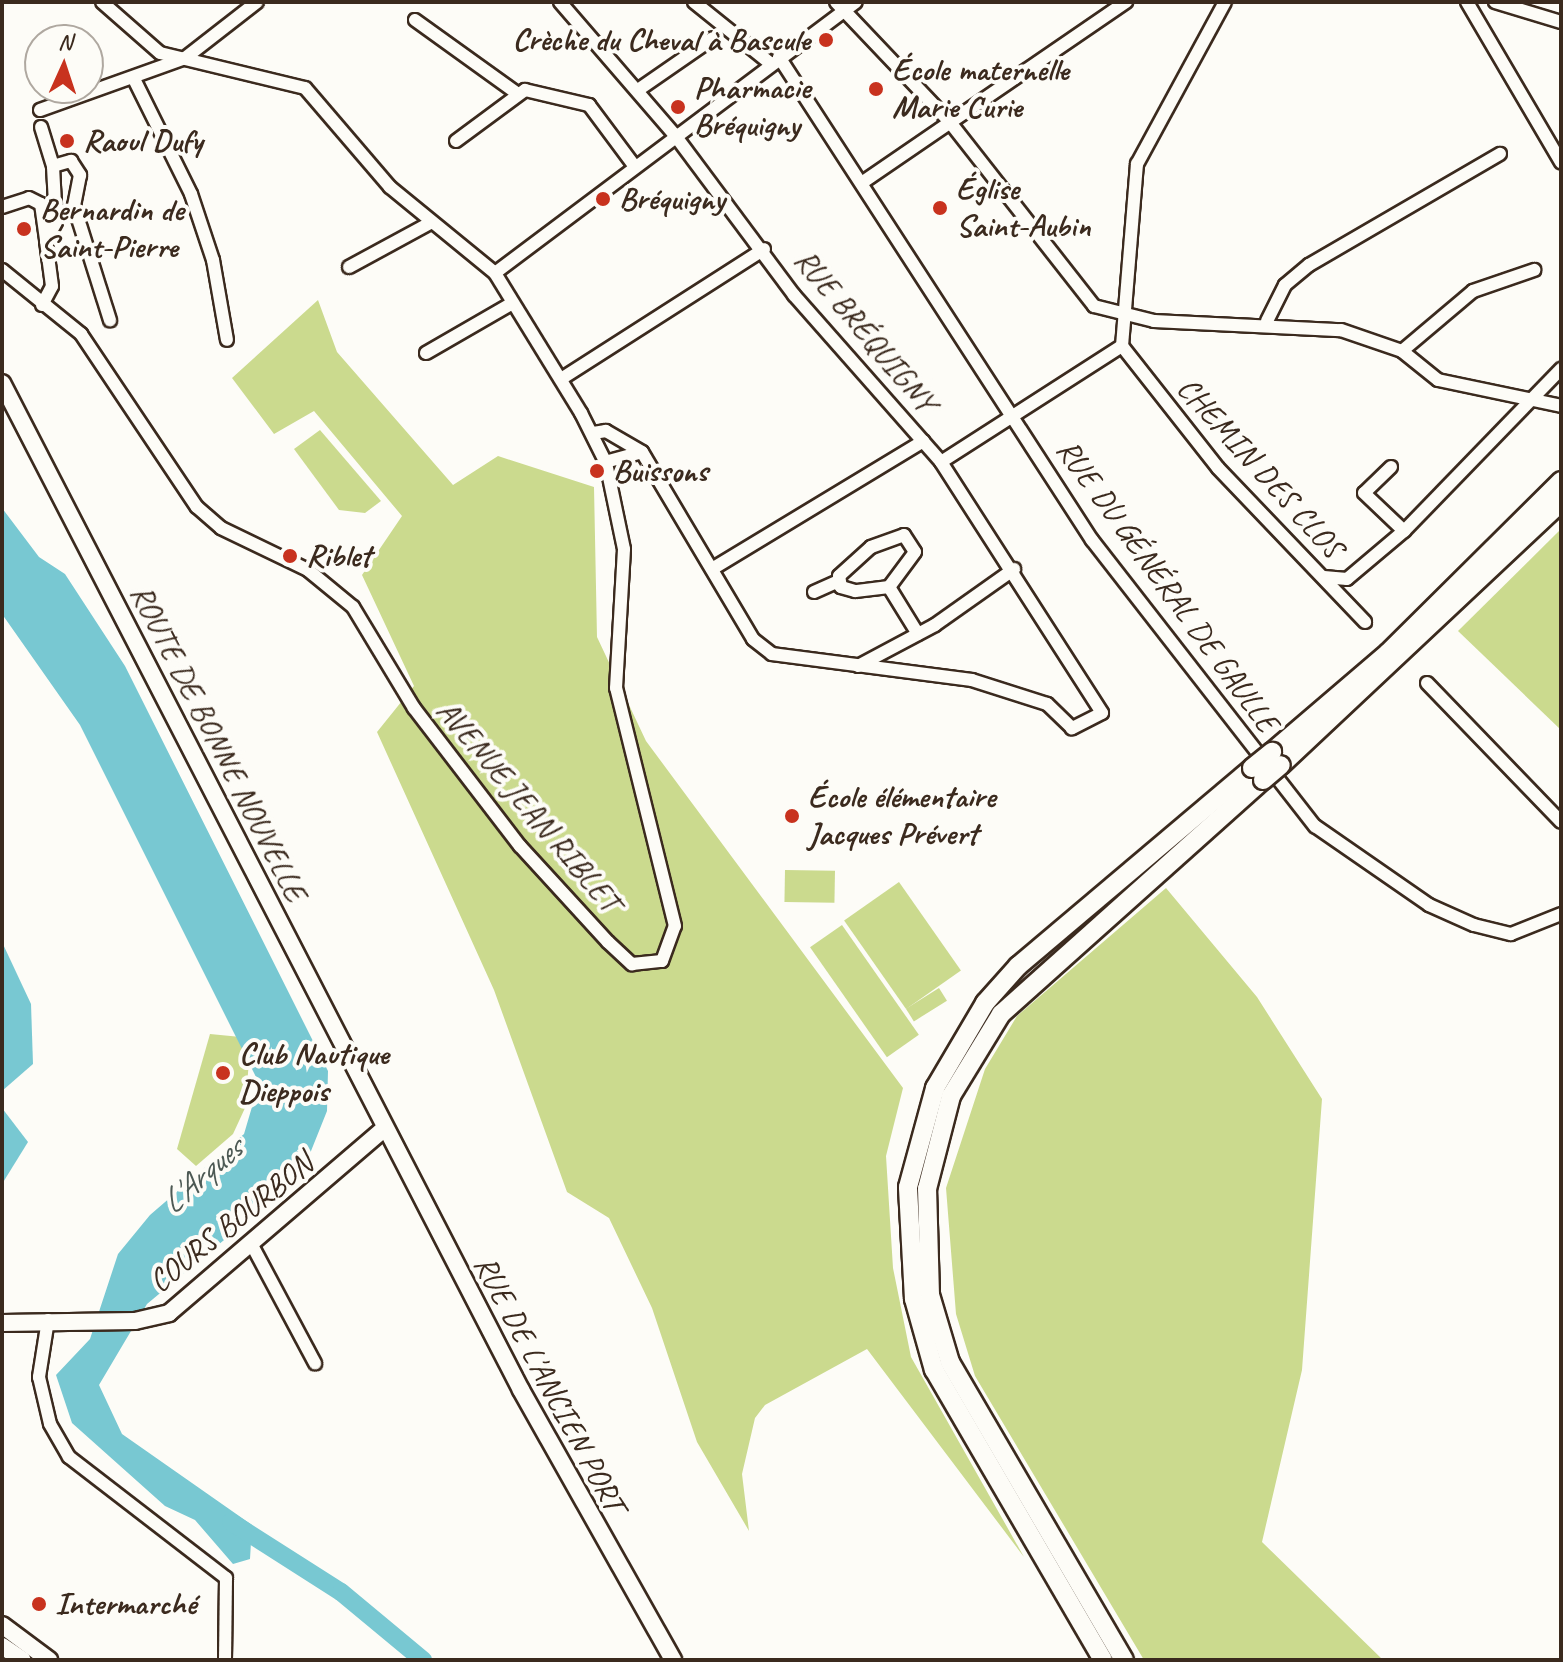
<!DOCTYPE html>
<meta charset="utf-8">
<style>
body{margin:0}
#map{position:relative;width:1563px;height:1662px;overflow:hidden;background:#fdfcf7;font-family:Caveat,sans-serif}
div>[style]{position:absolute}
.green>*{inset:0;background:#cbda8e;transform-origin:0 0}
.water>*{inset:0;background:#78c8d2}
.river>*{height:18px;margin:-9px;padding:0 9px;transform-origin:9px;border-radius:9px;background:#78c8d2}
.roads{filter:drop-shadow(2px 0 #3b2a1e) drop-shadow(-2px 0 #3b2a1e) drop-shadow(0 2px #3b2a1e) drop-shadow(0 -2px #3b2a1e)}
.minor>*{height:12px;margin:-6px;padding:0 6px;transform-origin:6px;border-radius:6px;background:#fdfcf7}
.major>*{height:16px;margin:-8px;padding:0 8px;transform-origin:8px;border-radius:8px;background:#fdfcf7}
.highway>*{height:18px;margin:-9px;padding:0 9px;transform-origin:9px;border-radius:9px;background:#fdfcf7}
.bridges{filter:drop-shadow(2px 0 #3b2a1e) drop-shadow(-2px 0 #3b2a1e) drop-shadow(0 2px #3b2a1e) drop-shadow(0 -2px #3b2a1e)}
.highway-bridge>*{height:18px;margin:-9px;padding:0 9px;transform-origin:9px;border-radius:9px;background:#fdfcf7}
.dots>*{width:22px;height:22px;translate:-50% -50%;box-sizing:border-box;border:4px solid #fdfcf7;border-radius:50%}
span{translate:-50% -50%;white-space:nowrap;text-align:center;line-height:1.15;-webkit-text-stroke:8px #fdfcf7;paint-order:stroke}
.poi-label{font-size:32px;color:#3b2a1e;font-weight:700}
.right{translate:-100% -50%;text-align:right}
.left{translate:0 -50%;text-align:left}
.street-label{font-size:32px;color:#3b2a1e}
.water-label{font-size:34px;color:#4d5954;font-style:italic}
.frame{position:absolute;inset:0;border:4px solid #3b2a1e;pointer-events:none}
.north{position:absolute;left:24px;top:24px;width:80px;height:80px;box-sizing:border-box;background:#fdfcf7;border:2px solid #afa8a0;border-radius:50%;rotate:3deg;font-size:22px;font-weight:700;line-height:32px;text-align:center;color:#3b2a1e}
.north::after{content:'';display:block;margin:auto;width:28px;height:36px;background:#c8321e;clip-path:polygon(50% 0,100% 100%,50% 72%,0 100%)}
</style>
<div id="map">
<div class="green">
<i style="clip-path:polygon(318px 300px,337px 352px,453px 485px,498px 456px,594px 487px,597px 637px,646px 741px,903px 1088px,886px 1156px,893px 1268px,911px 1357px,1024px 1557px,867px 1349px,765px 1405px,755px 1418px,742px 1474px,749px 1531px,697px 1442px,652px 1308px,609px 1218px,567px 1192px,494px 990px,377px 732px,414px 686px,362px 575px,402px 516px,314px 411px,274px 434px,232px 378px)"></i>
<i style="clip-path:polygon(320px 430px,381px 501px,365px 513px,339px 510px,294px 449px)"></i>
<i style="clip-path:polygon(1561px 529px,1561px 730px,1458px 631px)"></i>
<i style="left:785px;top:870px;width:50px;height:32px;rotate:1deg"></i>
<i style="left:899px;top:882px;width:108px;height:67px;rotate:55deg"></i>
<i style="clip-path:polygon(1166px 888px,1257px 997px,1322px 1099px,1302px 1370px,1262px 1542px,1383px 1660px,1144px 1660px,975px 1376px,956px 1314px,946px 1188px,985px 1069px,1017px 1016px)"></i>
<i style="left:842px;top:925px;width:134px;height:39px;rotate:55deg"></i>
<i style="left:939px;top:988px;width:15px;height:39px;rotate:58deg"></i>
<i style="clip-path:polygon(210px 1034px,251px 1038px,245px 1108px,233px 1134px,196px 1166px,177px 1149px)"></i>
</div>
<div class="water">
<i style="clip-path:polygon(2px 508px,39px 557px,65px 574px,125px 666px,328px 1071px,327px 1111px,301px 1176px,147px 1304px,99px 1385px,122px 1434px,252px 1525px,250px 1559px,233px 1564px,195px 1520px,165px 1506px,72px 1423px,56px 1375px,90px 1339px,118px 1254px,150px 1215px,244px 1134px,259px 1083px,80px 725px,2px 614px)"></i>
<i style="clip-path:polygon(2px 942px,31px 1004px,33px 1064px,2px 1091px)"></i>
<i style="clip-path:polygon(2px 1108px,28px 1142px,2px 1184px)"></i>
</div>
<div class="river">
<i style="left:231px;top:1522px;width:130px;rotate:32.5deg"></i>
<i style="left:341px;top:1592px;width:107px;rotate:39.7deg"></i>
</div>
<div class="roads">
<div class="minor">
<i style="left:560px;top:2px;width:174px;rotate:49.2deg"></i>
<i style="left:674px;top:134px;width:201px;rotate:53.3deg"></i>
<i style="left:794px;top:295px;width:222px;rotate:48.6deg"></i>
<i style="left:941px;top:462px;width:298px;rotate:57.3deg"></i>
<i style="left:1102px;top:713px;width:34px;rotate:153deg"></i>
<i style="left:1072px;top:728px;width:35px;rotate:-136deg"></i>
<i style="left:1047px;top:704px;width:79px;rotate:-162.3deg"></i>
<i style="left:972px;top:680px;width:202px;rotate:-172.6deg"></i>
<i style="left:772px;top:654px;width:24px;rotate:-142deg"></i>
<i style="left:753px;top:639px;width:217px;rotate:-120.7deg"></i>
<i style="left:642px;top:452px;width:42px;rotate:-149.7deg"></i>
<i style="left:606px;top:431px;width:13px;rotate:171deg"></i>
<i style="left:694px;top:2px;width:97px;rotate:38.8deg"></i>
<i style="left:836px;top:2px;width:164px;rotate:46.5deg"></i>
<i style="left:949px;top:121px;width:235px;rotate:51.9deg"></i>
<i style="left:1094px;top:306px;width:62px;rotate:14deg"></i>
<i style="left:1154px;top:321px;width:187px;rotate:2.8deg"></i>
<i style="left:1341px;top:330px;width:65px;rotate:19deg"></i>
<i style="left:1402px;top:351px;width:46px;rotate:38.9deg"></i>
<i style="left:1438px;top:380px;width:126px;rotate:11.9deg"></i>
<i style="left:1467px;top:2px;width:186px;rotate:59.6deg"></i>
<i style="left:1495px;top:2px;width:69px;rotate:16.9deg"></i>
<i style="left:415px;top:20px;width:127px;rotate:35.7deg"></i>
<i style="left:779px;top:57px;width:576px;rotate:57.06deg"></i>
<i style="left:1092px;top:540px;width:363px;rotate:52.1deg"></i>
<i style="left:1315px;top:826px;width:139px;rotate:34.7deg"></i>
<i style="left:1429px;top:905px;width:49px;rotate:24deg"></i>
<i style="left:1474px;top:925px;width:38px;rotate:14deg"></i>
<i style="left:1511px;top:934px;width:54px;rotate:-21.8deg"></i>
<i style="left:135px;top:81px;width:126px;rotate:63.6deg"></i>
<i style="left:191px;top:194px;width:70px;rotate:71.6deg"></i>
<i style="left:213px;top:260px;width:81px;rotate:80.1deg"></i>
<i style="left:638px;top:90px;width:91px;rotate:-34.7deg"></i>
<i style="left:40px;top:110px;width:154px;rotate:-19.7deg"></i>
<i style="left:185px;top:58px;width:91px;rotate:-37.9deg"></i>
<i style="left:41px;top:127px;width:41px;rotate:72.9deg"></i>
<i style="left:456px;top:141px;width:86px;rotate:-36.5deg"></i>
<i style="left:525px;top:90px;width:66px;rotate:13.2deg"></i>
<i style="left:589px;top:105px;width:74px;rotate:53.3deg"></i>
<i style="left:863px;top:182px;width:319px;rotate:-34.4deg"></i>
<i style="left:2px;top:207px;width:28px;rotate:-18deg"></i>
<i style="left:29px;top:198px;width:13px;rotate:27deg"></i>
<i style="left:41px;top:204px;width:37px;rotate:82deg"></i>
<i style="left:349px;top:267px;width:92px;rotate:-28.5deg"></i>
<i style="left:2px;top:270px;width:102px;rotate:39deg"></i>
<i style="left:81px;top:334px;width:208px;rotate:56.2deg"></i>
<i style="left:197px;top:507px;width:32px;rotate:41deg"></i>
<i style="left:221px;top:528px;width:97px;rotate:25.8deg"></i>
<i style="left:308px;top:570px;width:58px;rotate:39.4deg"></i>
<i style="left:353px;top:607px;width:118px;rotate:58.9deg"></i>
<i style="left:414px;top:708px;width:174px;rotate:52.5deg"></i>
<i style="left:520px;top:846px;width:130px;rotate:47.5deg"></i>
<i style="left:608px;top:942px;width:33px;rotate:43deg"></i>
<i style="left:632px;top:964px;width:30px;rotate:-6deg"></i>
<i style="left:662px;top:961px;width:37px;rotate:-70deg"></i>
<i style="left:675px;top:926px;width:245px;rotate:-103.9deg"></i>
<i style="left:616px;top:688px;width:139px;rotate:-86.7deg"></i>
<i style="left:624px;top:549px;width:88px;rotate:-101.8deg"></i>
<i style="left:606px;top:463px;width:56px;rotate:-116.6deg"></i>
<i style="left:581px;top:413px;width:164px;rotate:-121.6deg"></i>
<i style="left:495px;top:273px;width:136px;rotate:-140.7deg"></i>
<i style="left:390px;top:187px;width:130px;rotate:-130.6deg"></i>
<i style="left:305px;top:88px;width:149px;rotate:-166.4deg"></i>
<i style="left:160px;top:53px;width:77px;rotate:-138.7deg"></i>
<i style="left:495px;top:273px;width:451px;rotate:-36.9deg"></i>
<i style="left:42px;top:305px;width:21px;rotate:-62deg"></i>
<i style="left:52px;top:286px;width:45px;rotate:-97.6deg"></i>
<i style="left:46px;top:241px;width:21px;rotate:-62deg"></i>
<i style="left:56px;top:222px;width:56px;rotate:-93.1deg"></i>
<i style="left:53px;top:166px;width:19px;rotate:-16deg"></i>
<i style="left:71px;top:161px;width:17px;rotate:57deg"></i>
<i style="left:80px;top:175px;width:32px;rotate:101deg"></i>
<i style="left:74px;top:206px;width:120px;rotate:72.5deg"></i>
<i style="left:1267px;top:321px;width:40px;rotate:-63.4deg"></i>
<i style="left:1285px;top:285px;width:31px;rotate:-40deg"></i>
<i style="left:1309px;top:265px;width:221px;rotate:-30.2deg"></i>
<i style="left:1122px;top:346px;width:155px;rotate:51.8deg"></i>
<i style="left:1218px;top:468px;width:213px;rotate:46.3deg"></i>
<i style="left:1402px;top:351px;width:93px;rotate:-40.2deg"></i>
<i style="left:1473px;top:291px;width:65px;rotate:-19deg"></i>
<i style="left:426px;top:353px;width:96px;rotate:-30deg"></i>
<i style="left:561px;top:379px;width:241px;rotate:-32.6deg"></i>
<i style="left:605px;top:462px;width:38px;rotate:-15deg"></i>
<i style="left:941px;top:462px;width:215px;rotate:-32.7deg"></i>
<i style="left:1122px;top:346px;width:183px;rotate:-85.3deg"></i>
<i style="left:1137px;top:164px;width:184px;rotate:-61.5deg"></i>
<i style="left:1391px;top:467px;width:37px;rotate:136deg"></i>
<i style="left:1364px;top:493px;width:55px;rotate:43.5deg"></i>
<i style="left:712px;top:569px;width:247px;rotate:-31.2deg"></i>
<i style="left:1324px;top:577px;width:23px;rotate:5deg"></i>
<i style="left:1347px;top:579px;width:75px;rotate:-40.1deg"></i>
<i style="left:1404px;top:531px;width:226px;rotate:-45.9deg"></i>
<i style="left:889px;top:587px;width:34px;rotate:173deg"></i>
<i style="left:855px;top:591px;width:15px;rotate:-164deg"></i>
<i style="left:841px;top:587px;width:11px;rotate:-100deg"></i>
<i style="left:839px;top:576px;width:43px;rotate:-42.2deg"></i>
<i style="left:871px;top:547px;width:35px;rotate:-20deg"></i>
<i style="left:904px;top:535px;width:20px;rotate:57deg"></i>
<i style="left:915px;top:552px;width:44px;rotate:126.6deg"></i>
<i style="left:889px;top:587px;width:55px;rotate:58.3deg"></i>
<i style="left:814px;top:592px;width:27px;rotate:-24deg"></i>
<i style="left:858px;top:666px;width:87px;rotate:-28deg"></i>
<i style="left:935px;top:625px;width:97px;rotate:-35.3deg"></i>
<i style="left:1427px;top:683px;width:193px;rotate:46deg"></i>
<i style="left:253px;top:1247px;width:132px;rotate:61.9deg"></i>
<i style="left:48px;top:1320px;width:58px;rotate:99deg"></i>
<i style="left:39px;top:1377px;width:48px;rotate:76.8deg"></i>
<i style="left:50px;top:1424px;width:38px;rotate:60deg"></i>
<i style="left:69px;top:1457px;width:198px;rotate:37.6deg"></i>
<i style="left:226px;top:1578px;width:82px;rotate:90.7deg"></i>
</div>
<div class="major">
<i style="left:2px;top:383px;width:1133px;rotate:62.73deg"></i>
<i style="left:521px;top:1390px;width:310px;rotate:60.6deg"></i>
<i style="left:2px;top:1323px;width:133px;rotate:-0.9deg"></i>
<i style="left:135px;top:1321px;width:35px;rotate:-13deg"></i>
<i style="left:169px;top:1313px;width:283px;rotate:-40.6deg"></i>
<i style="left:2px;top:1625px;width:59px;rotate:36.7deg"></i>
<i style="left:2px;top:1646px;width:25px;rotate:34deg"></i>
</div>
<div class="highway">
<i style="left:1272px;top:752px;width:153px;rotate:-40.5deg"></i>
<i style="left:1388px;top:653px;width:244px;rotate:-44.8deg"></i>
<i style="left:1281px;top:765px;width:384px;rotate:-43.2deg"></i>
<i style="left:1103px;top:1660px;width:336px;rotate:-120.2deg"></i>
<i style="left:934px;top:1370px;width:74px;rotate:-105.7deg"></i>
<i style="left:914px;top:1299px;width:112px;rotate:-93.1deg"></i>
<i style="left:908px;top:1187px;width:103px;rotate:-74.7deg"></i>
<i style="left:935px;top:1088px;width:99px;rotate:-59.5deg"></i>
<i style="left:985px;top:1003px;width:50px;rotate:-48.3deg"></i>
<i style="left:1018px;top:966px;width:307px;rotate:-40.2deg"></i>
<i style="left:1124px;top:1660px;width:345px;rotate:-120.3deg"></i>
<i style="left:950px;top:1362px;width:70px;rotate:-106.6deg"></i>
<i style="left:930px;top:1295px;width:106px;rotate:-91.6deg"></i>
<i style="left:927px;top:1189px;width:96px;rotate:-75.5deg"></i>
<i style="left:951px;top:1096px;width:96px;rotate:-58.6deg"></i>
<i style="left:1001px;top:1014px;width:351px;rotate:-41.8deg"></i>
</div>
</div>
<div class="bridges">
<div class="highway-bridge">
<i style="left:1252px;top:768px;width:26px;rotate:-39deg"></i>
<i style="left:1263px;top:780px;width:23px;rotate:-40deg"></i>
</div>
</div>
<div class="dots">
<i style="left:826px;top:40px;background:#c8321e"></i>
<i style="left:876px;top:89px;background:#c8321e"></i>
<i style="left:678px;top:107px;background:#c8321e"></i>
<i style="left:67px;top:141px;background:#c8321e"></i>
<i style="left:603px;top:199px;background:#c8321e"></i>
<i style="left:940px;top:208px;background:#c8321e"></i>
<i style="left:24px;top:229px;background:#c8321e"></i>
<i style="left:597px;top:471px;background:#c8321e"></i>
<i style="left:290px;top:556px;background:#c8321e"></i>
<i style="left:792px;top:816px;background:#c8321e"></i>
<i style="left:223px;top:1073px;background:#c8321e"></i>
<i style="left:39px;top:1604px;background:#c8321e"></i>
</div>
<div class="poi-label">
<span class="right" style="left:810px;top:40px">Crèche du Cheval à Bascule</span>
<span class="left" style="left:892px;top:89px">École maternelle<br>Marie Curie</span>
<span class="left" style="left:694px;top:107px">Pharmacie<br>Bréquigny</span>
<span class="left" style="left:83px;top:141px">Raoul Dufy</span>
<span class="left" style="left:956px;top:208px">Église<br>Saint-Aubin</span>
<span class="left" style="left:619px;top:199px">Bréquigny</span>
<span class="left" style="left:40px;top:229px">Bernardin de<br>Saint-Pierre</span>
<span class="left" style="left:613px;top:471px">Buissons</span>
<span class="left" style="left:306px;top:556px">Riblet</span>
<span class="left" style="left:808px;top:816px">École élémentaire<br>Jacques Prévert</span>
<span class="left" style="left:239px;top:1073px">Club Nautique<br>Dieppois</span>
<span class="left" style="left:55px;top:1604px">Intermarché</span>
</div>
<div class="street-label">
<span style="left:865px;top:331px;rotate:50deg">RUE BRÉQUIGNY</span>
<span style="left:1260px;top:468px;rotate:48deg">CHEMIN DES CLOS</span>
<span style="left:1167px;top:586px;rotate:54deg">RUE DU GÉNÉRAL DE GAULLE</span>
<span style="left:218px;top:743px;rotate:63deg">ROUTE DE BONNE NOUVELLE</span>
<span style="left:528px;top:806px;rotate:50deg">AVENUE JEAN RIBLET</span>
<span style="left:231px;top:1223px;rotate:-39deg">COURS BOURBON</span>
<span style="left:549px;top:1384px;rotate:62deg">RUE DE L'ANCIEN PORT</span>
</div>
<div class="water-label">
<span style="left:201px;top:1175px;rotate:-41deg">L'Arques</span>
</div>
<div class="frame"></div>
<div class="north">N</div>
</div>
